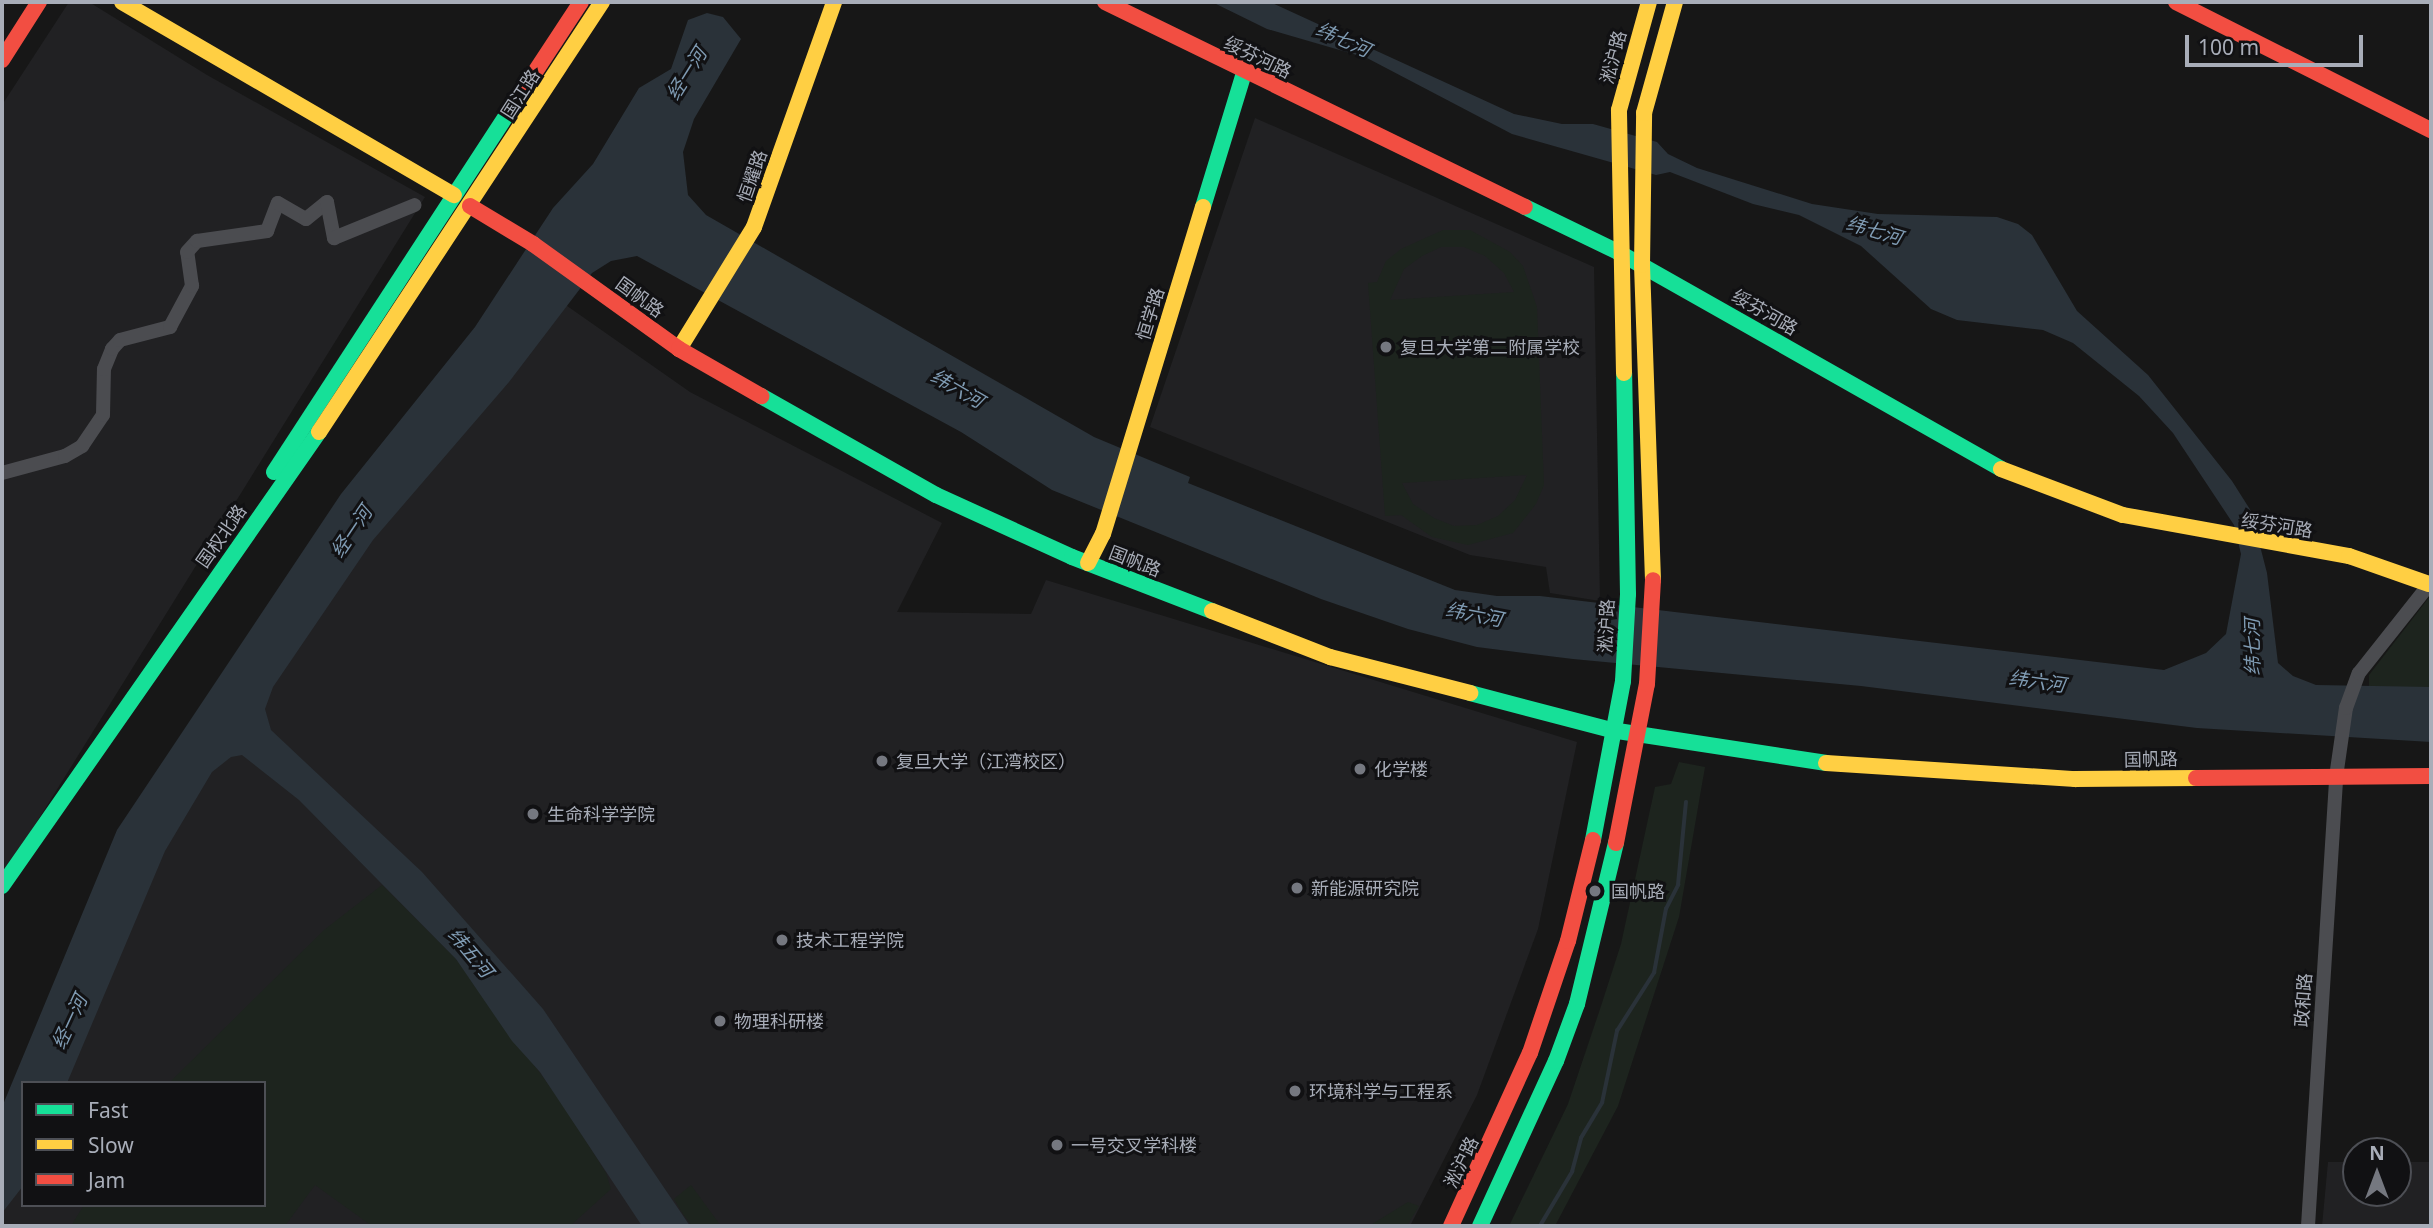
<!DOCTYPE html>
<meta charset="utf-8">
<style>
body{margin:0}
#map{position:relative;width:2433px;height:1228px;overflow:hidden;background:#171717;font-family:"Noto Sans","Noto Sans SC",sans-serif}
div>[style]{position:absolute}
.built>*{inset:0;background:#212123}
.green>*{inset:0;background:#1d241e}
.water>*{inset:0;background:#2a3239}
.stream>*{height:3.5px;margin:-1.75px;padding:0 1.75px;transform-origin:1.75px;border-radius:1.75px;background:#2a3239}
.street>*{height:14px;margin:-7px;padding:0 7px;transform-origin:7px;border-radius:7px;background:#4b4c50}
.fast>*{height:16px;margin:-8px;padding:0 8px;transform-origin:8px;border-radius:8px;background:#16e098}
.slow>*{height:16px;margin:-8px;padding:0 8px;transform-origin:8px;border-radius:8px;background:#ffcf43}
.jam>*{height:16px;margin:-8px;padding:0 8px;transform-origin:8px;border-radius:8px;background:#f24e42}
.dots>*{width:19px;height:19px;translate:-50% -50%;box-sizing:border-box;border:4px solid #111113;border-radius:50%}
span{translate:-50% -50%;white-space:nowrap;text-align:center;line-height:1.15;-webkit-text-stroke:6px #111113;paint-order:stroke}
.street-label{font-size:18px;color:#a8adb8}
.poi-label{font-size:18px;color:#a8adb8}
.left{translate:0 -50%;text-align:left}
.water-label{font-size:19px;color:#7f9bb3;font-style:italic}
.frame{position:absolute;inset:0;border:4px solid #a8adb8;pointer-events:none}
.legend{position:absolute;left:21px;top:1081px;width:245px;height:126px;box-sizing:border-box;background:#111113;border:2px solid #4d4f55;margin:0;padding:9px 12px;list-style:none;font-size:21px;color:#a8adb8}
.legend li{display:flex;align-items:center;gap:14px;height:35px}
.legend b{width:35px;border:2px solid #4d4f55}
.north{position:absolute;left:2342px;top:1137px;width:70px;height:70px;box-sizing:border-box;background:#111113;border:2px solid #4d4f55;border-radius:50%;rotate:0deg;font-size:19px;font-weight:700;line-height:28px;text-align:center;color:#a8adb8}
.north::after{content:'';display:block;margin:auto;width:24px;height:32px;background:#757880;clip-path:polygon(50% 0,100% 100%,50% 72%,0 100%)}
.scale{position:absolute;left:2185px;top:35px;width:178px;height:32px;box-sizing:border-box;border:4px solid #a8adb8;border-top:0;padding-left:9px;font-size:21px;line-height:24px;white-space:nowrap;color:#a8adb8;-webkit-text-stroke:5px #111113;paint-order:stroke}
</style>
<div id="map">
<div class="built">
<i style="clip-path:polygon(69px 2px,89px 2px,207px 75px,425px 197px,2px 878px,2px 105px)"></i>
<i style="clip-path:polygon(1255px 118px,1594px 267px,1600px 601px,1550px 593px,1546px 567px,1470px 555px,1150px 427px)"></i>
<i style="clip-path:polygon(560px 301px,690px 392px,942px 523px,897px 612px,1031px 614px,1046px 580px,1577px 742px,1538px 929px,1477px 1095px,1410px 1226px,2px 1226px,2px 1147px,23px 1099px,23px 1205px,264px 1205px,264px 1083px,30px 1083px,220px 709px)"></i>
<i style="clip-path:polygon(2328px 1162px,2356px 1162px,2356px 1193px,2398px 1193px,2398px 1162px,2431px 1162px,2431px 1226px,2322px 1226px)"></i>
</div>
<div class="green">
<i style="clip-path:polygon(evenodd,1443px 230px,1470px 230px,1510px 252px,1523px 266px,1537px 307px,1544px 485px,1536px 504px,1513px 533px,1468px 545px,1432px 537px,1401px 515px,1385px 516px,1368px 283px,1377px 282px,1386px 261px,1401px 249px,1443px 230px,1464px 247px,1485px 256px,1504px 273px,1514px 292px,1390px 300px,1404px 269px,1422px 256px,1441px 247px,1464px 247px,1443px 230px,1527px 475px,1515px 500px,1498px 516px,1477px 525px,1454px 526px,1434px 518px,1413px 504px,1402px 483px,1527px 475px)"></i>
<i style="clip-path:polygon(2431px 595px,2431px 687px,2369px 688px,2369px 675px)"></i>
<i style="clip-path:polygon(1679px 762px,1705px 767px,1679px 917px,1618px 1106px,1555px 1226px,1509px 1226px,1568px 1104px,1601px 1006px,1621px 944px,1655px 787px,1671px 784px)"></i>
<i style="clip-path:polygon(382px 885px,456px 959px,562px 1103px,606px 1173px,611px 1189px,570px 1226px,372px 1226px,315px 1185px,285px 1226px,71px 1226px,84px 1205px,264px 1205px,264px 1083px,169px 1083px,324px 930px)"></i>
<i style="clip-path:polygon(691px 1185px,707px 1207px,721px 1226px,692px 1226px,683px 1214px,674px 1199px)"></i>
<i style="clip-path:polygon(1408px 1202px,1419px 1206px,1407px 1226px,1369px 1226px)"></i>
</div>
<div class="water">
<i style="clip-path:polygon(1212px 2px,1270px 2px,1514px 114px,1562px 124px,1593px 124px,1657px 142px,1668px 154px,1697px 168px,1812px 204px,1878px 214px,1997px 217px,2018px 224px,2032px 235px,2077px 311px,2148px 375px,2232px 481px,2251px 511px,2267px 573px,2278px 663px,2293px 676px,2316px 685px,2431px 687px,2431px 742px,2197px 728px,1861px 686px,1573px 659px,1477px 647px,1408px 629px,1321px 599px,1052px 490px,961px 432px,637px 256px,611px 261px,592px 273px,509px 382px,373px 540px,273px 687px,265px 709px,271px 730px,422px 872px,543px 1009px,690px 1226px,642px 1226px,540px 1072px,512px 1041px,456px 959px,299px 800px,242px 755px,231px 757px,212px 772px,165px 851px,67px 1083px,23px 1083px,23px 1186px,2px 1213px,2px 1107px,117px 830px,341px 494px,475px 327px,553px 208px,593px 164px,639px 88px,671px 69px,688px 20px,707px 13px,723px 17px,741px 39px,694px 119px,683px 152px,688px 195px,706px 215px,1094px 437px,1190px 477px,1188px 483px,1455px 590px,1497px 596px,1540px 596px,2164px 670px,2206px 653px,2226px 634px,2241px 554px,2234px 525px,2173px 433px,2139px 396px,2073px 343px,2043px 330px,1957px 320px,1931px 309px,1861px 246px,1799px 215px,1753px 204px,1670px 172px,1656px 175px,1512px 134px,1367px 58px,1267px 29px)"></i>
</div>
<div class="stream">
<i style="left:1540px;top:1226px;width:63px;rotate:-59.3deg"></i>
<i style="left:1572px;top:1172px;width:35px;rotate:-75deg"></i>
<i style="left:1581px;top:1138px;width:41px;rotate:-59deg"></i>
<i style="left:1602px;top:1103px;width:74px;rotate:-78.2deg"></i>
<i style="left:1617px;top:1031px;width:69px;rotate:-57.5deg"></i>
<i style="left:1654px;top:973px;width:65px;rotate:-79.4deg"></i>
<i style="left:1666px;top:909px;width:27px;rotate:-63deg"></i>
<i style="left:1678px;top:885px;width:83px;rotate:-84.5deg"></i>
</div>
<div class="street">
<i style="left:2px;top:473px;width:65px;rotate:-15.1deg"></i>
<i style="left:65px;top:456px;width:20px;rotate:-30deg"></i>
<i style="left:82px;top:446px;width:37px;rotate:-56deg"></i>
<i style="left:103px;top:415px;width:46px;rotate:-88.8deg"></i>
<i style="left:104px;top:369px;width:22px;rotate:-68deg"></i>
<i style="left:112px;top:349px;width:12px;rotate:-48deg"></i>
<i style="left:120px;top:340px;width:52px;rotate:-14.6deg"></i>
<i style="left:170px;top:327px;width:47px;rotate:-61.8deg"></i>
<i style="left:192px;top:286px;width:34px;rotate:-98deg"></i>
<i style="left:187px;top:252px;width:15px;rotate:-48deg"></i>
<i style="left:197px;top:241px;width:71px;rotate:-8.1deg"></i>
<i style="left:267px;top:231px;width:30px;rotate:-69deg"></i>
<i style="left:278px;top:203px;width:32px;rotate:30deg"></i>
<i style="left:306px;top:219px;width:27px;rotate:-39deg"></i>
<i style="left:327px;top:202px;width:37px;rotate:79deg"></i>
<i style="left:334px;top:238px;width:87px;rotate:-22.2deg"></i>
<i style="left:2308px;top:1226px;width:450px;rotate:-86.4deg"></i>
<i style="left:2336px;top:777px;width:70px;rotate:-81.8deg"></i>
<i style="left:2346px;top:708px;width:37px;rotate:-70deg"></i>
<i style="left:2359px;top:673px;width:116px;rotate:-51.6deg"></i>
</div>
<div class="fast">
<i style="left:1203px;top:207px;width:140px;rotate:-73deg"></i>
<i style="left:1525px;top:207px;width:103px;rotate:25.8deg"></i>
<i style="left:1618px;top:252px;width:440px;rotate:29.5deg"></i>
<i style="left:761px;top:396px;width:201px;rotate:29.5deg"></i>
<i style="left:936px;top:495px;width:149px;rotate:24.5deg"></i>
<i style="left:1072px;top:557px;width:150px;rotate:21.1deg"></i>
<i style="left:274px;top:472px;width:443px;rotate:-56.9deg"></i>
<i style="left:1470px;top:693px;width:146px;rotate:14.7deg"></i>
<i style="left:1611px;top:730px;width:218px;rotate:8.7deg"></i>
<i style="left:1593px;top:840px;width:162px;rotate:-79.3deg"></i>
<i style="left:1623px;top:681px;width:87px;rotate:-86.7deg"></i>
<i style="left:1628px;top:594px;width:221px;rotate:-91deg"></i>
<i style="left:2px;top:886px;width:554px;rotate:-55.08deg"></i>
<i style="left:1480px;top:1226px;width:182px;rotate:-65.3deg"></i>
<i style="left:1556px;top:1061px;width:61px;rotate:-69.8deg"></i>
<i style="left:1577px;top:1004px;width:166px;rotate:-76.4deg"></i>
</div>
<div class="slow">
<i style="left:122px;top:2px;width:384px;rotate:30.2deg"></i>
<i style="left:679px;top:349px;width:143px;rotate:-58.4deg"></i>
<i style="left:754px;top:227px;width:239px;rotate:-70.4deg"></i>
<i style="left:1624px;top:373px;width:263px;rotate:-91.1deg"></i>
<i style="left:1619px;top:110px;width:112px;rotate:-74.5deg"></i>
<i style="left:319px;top:432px;width:515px;rotate:-56.65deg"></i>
<i style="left:2001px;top:469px;width:130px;rotate:20.7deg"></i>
<i style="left:2123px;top:515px;width:230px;rotate:10.3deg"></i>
<i style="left:2349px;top:556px;width:85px;rotate:19.3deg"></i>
<i style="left:1088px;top:563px;width:33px;rotate:-63deg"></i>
<i style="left:1103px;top:534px;width:342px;rotate:-73deg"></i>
<i style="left:1653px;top:580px;width:315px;rotate:-92deg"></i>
<i style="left:1642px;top:265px;width:152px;rotate:-89.2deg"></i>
<i style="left:1644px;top:113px;width:115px;rotate:-74.4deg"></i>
<i style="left:1212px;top:611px;width:127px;rotate:21.3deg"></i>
<i style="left:1330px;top:657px;width:145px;rotate:14.4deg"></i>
<i style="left:1826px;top:763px;width:250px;rotate:3.7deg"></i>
<i style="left:2075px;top:779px;width:121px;rotate:-0.5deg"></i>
</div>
<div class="jam">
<i style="left:1105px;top:2px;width:467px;rotate:26deg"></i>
<i style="left:2176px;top:2px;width:285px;rotate:26.7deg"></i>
<i style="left:2px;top:60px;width:69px;rotate:-57.5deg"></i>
<i style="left:516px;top:101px;width:118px;rotate:-56.7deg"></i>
<i style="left:470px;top:206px;width:74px;rotate:31.1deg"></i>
<i style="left:533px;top:244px;width:180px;rotate:35.7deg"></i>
<i style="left:679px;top:349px;width:95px;rotate:29.8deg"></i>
<i style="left:2196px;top:778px;width:235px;rotate:-0.5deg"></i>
<i style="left:1616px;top:843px;width:162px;rotate:-79deg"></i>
<i style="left:1647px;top:684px;width:104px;rotate:-86.7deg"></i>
<i style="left:1451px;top:1226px;width:190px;rotate:-65.5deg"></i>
<i style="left:1530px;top:1053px;width:118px;rotate:-71.3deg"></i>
<i style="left:1568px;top:941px;width:104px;rotate:-76.1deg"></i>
</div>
<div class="dots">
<i style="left:1386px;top:347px;background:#757880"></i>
<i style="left:882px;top:761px;background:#757880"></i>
<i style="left:1360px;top:769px;background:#757880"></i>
<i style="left:533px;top:814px;background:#757880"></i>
<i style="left:1297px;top:888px;background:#757880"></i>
<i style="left:1595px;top:891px;background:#757880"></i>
<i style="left:782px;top:940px;background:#757880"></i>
<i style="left:720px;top:1021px;background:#757880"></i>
<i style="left:1295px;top:1091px;background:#757880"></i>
<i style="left:1057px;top:1145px;background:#757880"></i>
</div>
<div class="street-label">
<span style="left:1258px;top:57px;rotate:26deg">绥芬河路</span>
<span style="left:1613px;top:57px;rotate:-75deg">淞沪路</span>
<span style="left:520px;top:94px;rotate:-57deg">国江路</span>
<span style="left:752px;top:176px;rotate:-71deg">恒耀路</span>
<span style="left:640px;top:297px;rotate:36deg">国帆路</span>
<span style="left:1765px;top:312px;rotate:30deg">绥芬河路</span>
<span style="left:1150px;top:314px;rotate:-73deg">恒学路</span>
<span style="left:2277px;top:525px;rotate:9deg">绥芬河路</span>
<span style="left:221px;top:536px;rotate:-55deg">国权北路</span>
<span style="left:1135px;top:561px;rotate:21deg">国帆路</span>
<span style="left:1606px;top:626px;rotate:-87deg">淞沪路</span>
<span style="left:2151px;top:759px;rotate:-1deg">国帆路</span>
<span style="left:2303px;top:1000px;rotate:-86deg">政和路</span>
<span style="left:1461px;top:1162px;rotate:-64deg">淞沪路</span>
</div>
<div class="poi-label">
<span class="left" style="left:1400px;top:347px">复旦大学第二附属学校</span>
<span class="left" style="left:896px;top:761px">复旦大学（江湾校区）</span>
<span class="left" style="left:1374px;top:769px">化学楼</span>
<span class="left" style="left:547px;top:814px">生命科学学院</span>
<span class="left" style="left:1311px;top:888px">新能源研究院</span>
<span class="left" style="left:1611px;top:891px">国帆路</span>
<span class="left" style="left:796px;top:940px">技术工程学院</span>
<span class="left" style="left:734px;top:1021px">物理科研楼</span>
<span class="left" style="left:1309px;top:1091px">环境科学与工程系</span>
<span class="left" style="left:1071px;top:1145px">一号交叉学科楼</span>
</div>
<div class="water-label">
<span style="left:1343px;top:40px;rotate:24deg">纬七河</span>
<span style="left:687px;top:74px;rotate:-58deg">经一河</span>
<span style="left:1874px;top:231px;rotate:16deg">纬七河</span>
<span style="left:957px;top:389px;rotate:30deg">纬六河</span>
<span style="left:352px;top:532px;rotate:-56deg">经一河</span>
<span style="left:1474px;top:615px;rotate:11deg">纬六河</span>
<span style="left:2253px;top:647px;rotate:-91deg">纬七河</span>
<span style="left:2037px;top:682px;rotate:8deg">纬六河</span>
<span style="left:470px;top:953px;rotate:50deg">纬五河</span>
<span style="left:70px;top:1022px;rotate:-65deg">经一河</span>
</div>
<div class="frame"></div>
<ul class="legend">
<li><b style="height:9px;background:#16e098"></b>Fast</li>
<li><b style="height:9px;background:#ffcf43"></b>Slow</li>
<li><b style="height:9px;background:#f24e42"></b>Jam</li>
</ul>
<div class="north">N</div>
<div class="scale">100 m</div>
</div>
